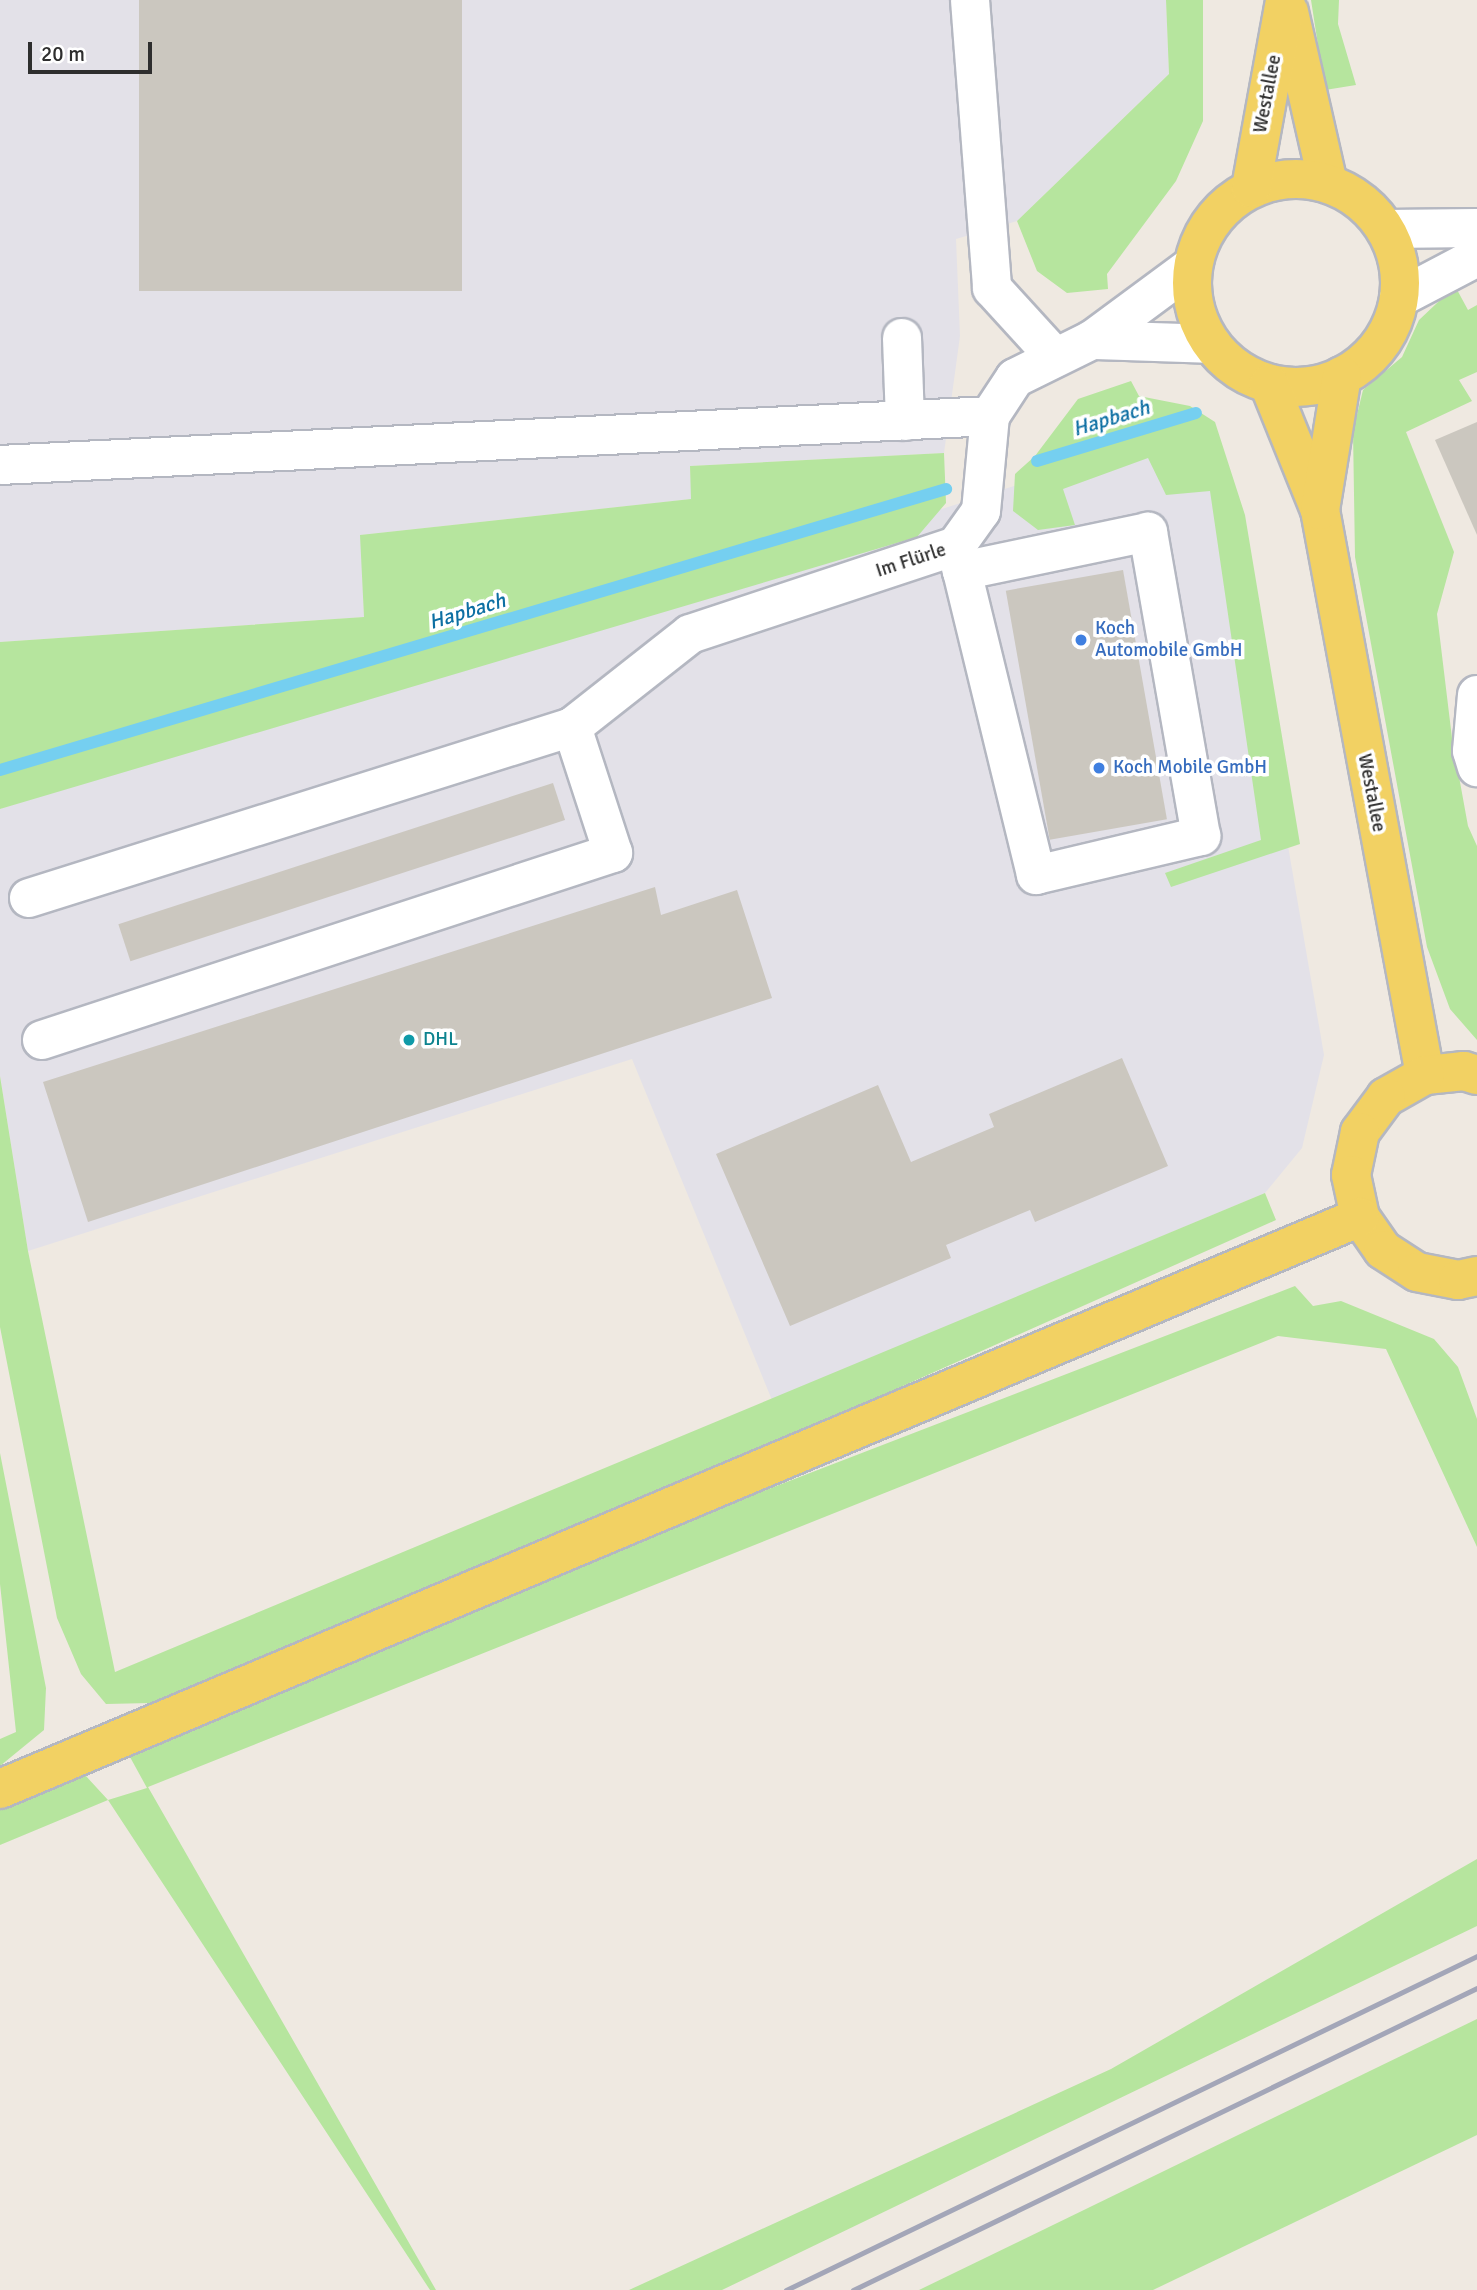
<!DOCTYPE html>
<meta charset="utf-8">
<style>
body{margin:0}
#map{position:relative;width:1477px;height:2290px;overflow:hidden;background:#efe9e1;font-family:Signika,sans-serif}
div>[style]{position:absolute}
.industrial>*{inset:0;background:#e3e1e8}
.green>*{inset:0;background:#b6e59e}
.stream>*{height:12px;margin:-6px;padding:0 6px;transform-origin:6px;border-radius:6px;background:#75cff0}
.building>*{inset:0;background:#cbc7bf;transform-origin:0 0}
.roads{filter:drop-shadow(2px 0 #b4b7c1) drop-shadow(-2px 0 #b4b7c1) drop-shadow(0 2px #b4b7c1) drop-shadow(0 -2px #b4b7c1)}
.minor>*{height:38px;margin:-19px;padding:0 19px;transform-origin:19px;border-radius:19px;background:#fff}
.major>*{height:38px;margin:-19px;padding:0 19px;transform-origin:19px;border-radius:19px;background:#f2d163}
.major>.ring{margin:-19px;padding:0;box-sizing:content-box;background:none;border:38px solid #f2d163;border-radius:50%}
.rail>*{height:5px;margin:-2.5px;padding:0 2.5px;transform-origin:2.5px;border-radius:2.5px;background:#a3a6b8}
.dots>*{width:19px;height:19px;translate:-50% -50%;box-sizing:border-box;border:4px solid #fff;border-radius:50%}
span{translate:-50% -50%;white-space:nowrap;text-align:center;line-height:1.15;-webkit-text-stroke:7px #fff;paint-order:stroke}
.street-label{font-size:19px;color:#2e2e2e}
.shop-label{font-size:19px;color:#366cbe}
.left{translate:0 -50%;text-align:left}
.culture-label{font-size:19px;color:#0d838f}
.water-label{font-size:21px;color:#0d6fa3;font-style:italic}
.scale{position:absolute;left:28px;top:42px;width:124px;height:32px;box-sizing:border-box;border:4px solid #2e2e2e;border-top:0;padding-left:9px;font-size:21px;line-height:24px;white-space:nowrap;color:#2e2e2e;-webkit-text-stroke:5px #fff;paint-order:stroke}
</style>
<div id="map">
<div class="industrial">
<i style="clip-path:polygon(0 0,1166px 0,1169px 74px,1017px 221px,956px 239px,960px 336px,944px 453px,690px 466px,692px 499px,361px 535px,364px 617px,0 642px)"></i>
<i style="clip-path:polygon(1215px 422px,1324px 1055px,1302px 1148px,1265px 1193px,772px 1400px,632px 1059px,28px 1251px,0 1076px,0 809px)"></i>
</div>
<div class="green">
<i style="clip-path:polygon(1166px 0,1203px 0,1203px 121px,1176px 181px,1107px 274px,1108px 289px,1067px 293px,1037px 271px,1017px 221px,1169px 74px)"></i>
<i style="clip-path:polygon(1311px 0,1339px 0,1338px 24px,1356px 85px,1325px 90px)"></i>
<i style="clip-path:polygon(1455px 286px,1468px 310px,1477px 305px,1477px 372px,1459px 380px,1472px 401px,1406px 432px,1454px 552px,1437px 614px,1452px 738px,1468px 826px,1477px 846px,1477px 1040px,1450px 1009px,1427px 947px,1355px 557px,1353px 431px,1363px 390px,1402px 357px,1419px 320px)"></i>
<i style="clip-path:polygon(1131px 381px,1139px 396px,1190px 406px,1215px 422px,1245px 515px,1300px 844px,1171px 887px,1165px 873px,1261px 840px,1210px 491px,1166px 495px,1148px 458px,1063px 489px,1075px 525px,1038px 530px,1013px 511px,1015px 474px,1035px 456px,1078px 399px)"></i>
<i style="clip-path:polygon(944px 453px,946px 503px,917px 537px,0 809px,0 642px,364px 617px,360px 535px,691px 499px,690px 466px)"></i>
<i style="clip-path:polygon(0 1076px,28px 1251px,115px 1672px,1265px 1193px,1276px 1220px,777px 1442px,151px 1703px,106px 1704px,81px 1674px,57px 1618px,0 1327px)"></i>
<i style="clip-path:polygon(1295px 1286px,1313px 1306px,1341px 1301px,1434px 1339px,1458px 1367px,1477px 1419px,1477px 1547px,1386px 1349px,1278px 1336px,148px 1787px,436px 2290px,430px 2290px,108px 1800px,0 1845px,0 1810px,85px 1775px,108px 1800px,147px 1788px,130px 1757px,745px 1498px)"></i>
<i style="clip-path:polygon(0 1453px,46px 1688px,44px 1730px,0 1766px,0 1739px,16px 1732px,0 1584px)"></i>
<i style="clip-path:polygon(1477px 1859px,1477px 1926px,722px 2290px,629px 2290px,1111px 2069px)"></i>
<i style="clip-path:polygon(1477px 2019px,1477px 2135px,1153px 2290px,919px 2290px)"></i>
</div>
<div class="stream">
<i style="left:1037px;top:461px;width:166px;rotate:-16.8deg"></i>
<i style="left:0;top:770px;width:987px;rotate:-16.54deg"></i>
</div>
<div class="building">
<i style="left:139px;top:0;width:323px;height:291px"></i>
<i style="clip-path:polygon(1477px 422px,1477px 535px,1435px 440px)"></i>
<i style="left:1123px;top:570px;width:253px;height:119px;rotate:80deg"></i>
<i style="left:553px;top:783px;width:39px;height:457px;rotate:72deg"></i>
<i style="clip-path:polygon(655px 887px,661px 915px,737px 890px,772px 998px,88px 1222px,43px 1082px)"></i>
<i style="clip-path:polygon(1122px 1058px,1168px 1166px,1035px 1222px,1030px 1210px,946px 1245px,951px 1258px,790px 1326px,716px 1154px,878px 1085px,911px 1162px,994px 1127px,989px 1114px)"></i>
</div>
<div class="roads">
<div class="minor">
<i style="left:970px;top:0;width:289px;rotate:85.6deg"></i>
<i style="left:992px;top:288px;width:93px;rotate:47.6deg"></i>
<i style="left:1386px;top:229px;width:91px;rotate:-0.6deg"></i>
<i style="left:1399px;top:298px;width:88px;rotate:-27.7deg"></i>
<i style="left:902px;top:338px;width:83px;rotate:87.9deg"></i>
<i style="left:1092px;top:340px;width:119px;rotate:1.9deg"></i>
<i style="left:0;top:465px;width:991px;rotate:-2.83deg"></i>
<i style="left:956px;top:546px;width:26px;rotate:77deg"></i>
<i style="left:962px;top:571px;width:313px;rotate:76.3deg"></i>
<i style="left:1036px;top:875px;width:170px;rotate:-13.3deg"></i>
<i style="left:1201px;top:836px;width:309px;rotate:-99.9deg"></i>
<i style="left:1148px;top:532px;width:190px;rotate:168.2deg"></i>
<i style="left:1477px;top:695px;width:56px;rotate:95.1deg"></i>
<i style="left:1472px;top:751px;width:17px;rotate:73deg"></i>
<i style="left:29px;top:898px;width:569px;rotate:-17.48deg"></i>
<i style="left:42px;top:1040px;width:601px;rotate:-18.13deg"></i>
<i style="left:613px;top:853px;width:133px;rotate:-108deg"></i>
<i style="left:572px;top:727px;width:150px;rotate:-38.2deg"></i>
<i style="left:690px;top:634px;width:280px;rotate:-18.3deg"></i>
<i style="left:956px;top:546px;width:43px;rotate:-54.5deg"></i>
<i style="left:981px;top:511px;width:95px;rotate:-84.6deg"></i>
<i style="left:990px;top:416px;width:45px;rotate:-56.7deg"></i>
<i style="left:1015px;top:378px;width:86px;rotate:-26.3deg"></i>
<i style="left:1092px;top:340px;width:124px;rotate:-36.5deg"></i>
</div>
<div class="major">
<i style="left:1289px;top:12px;width:176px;rotate:77.2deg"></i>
<i class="ring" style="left:1192px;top:179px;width:170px;height:170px"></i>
<i style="left:1251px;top:188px;width:191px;rotate:-79.7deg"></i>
<i style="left:1269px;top:384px;width:136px;rotate:68deg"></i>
<i style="left:1320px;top:510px;width:575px;rotate:79.47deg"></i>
<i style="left:1320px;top:510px;width:136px;rotate:-80.7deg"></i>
<i style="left:1477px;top:1075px;width:14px;rotate:-163deg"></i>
<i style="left:1464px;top:1071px;width:39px;rotate:174deg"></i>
<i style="left:1425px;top:1075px;width:45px;rotate:150.6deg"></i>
<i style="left:1386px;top:1097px;width:44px;rotate:126.6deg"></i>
<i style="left:1360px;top:1132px;width:44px;rotate:101.8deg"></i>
<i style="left:1351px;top:1175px;width:43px;rotate:77.9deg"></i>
<i style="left:1360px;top:1217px;width:40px;rotate:55.1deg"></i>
<i style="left:1383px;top:1250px;width:40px;rotate:32.9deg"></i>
<i style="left:1417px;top:1272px;width:42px;rotate:11deg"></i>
<i style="left:1458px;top:1280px;width:19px;rotate:-12deg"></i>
<i style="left:0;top:1789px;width:1475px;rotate:-22.81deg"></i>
</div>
</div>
<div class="rail">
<i style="left:786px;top:2290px;width:767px;rotate:-25.8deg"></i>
<i style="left:853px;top:2290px;width:693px;rotate:-25.83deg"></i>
</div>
<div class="dots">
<i style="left:1081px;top:640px;background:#3f7fe0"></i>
<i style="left:1099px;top:768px;background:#3f7fe0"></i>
<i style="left:409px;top:1040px;background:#0f9aa8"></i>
</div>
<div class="street-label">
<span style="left:1268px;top:94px;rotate:-79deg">Westallee</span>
<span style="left:911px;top:561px;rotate:-18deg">Im Flürle</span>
<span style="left:1371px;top:793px;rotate:79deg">Westallee</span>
</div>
<div class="shop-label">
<span class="left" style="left:1095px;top:640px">Koch<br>Automobile GmbH</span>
<span class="left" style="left:1113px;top:768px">Koch Mobile GmbH</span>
</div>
<div class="culture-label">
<span class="left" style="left:423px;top:1040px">DHL</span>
</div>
<div class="water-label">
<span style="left:1111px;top:418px;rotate:-17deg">Hapbach</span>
<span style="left:467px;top:611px;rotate:-17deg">Hapbach</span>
</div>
<div class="scale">20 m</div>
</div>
